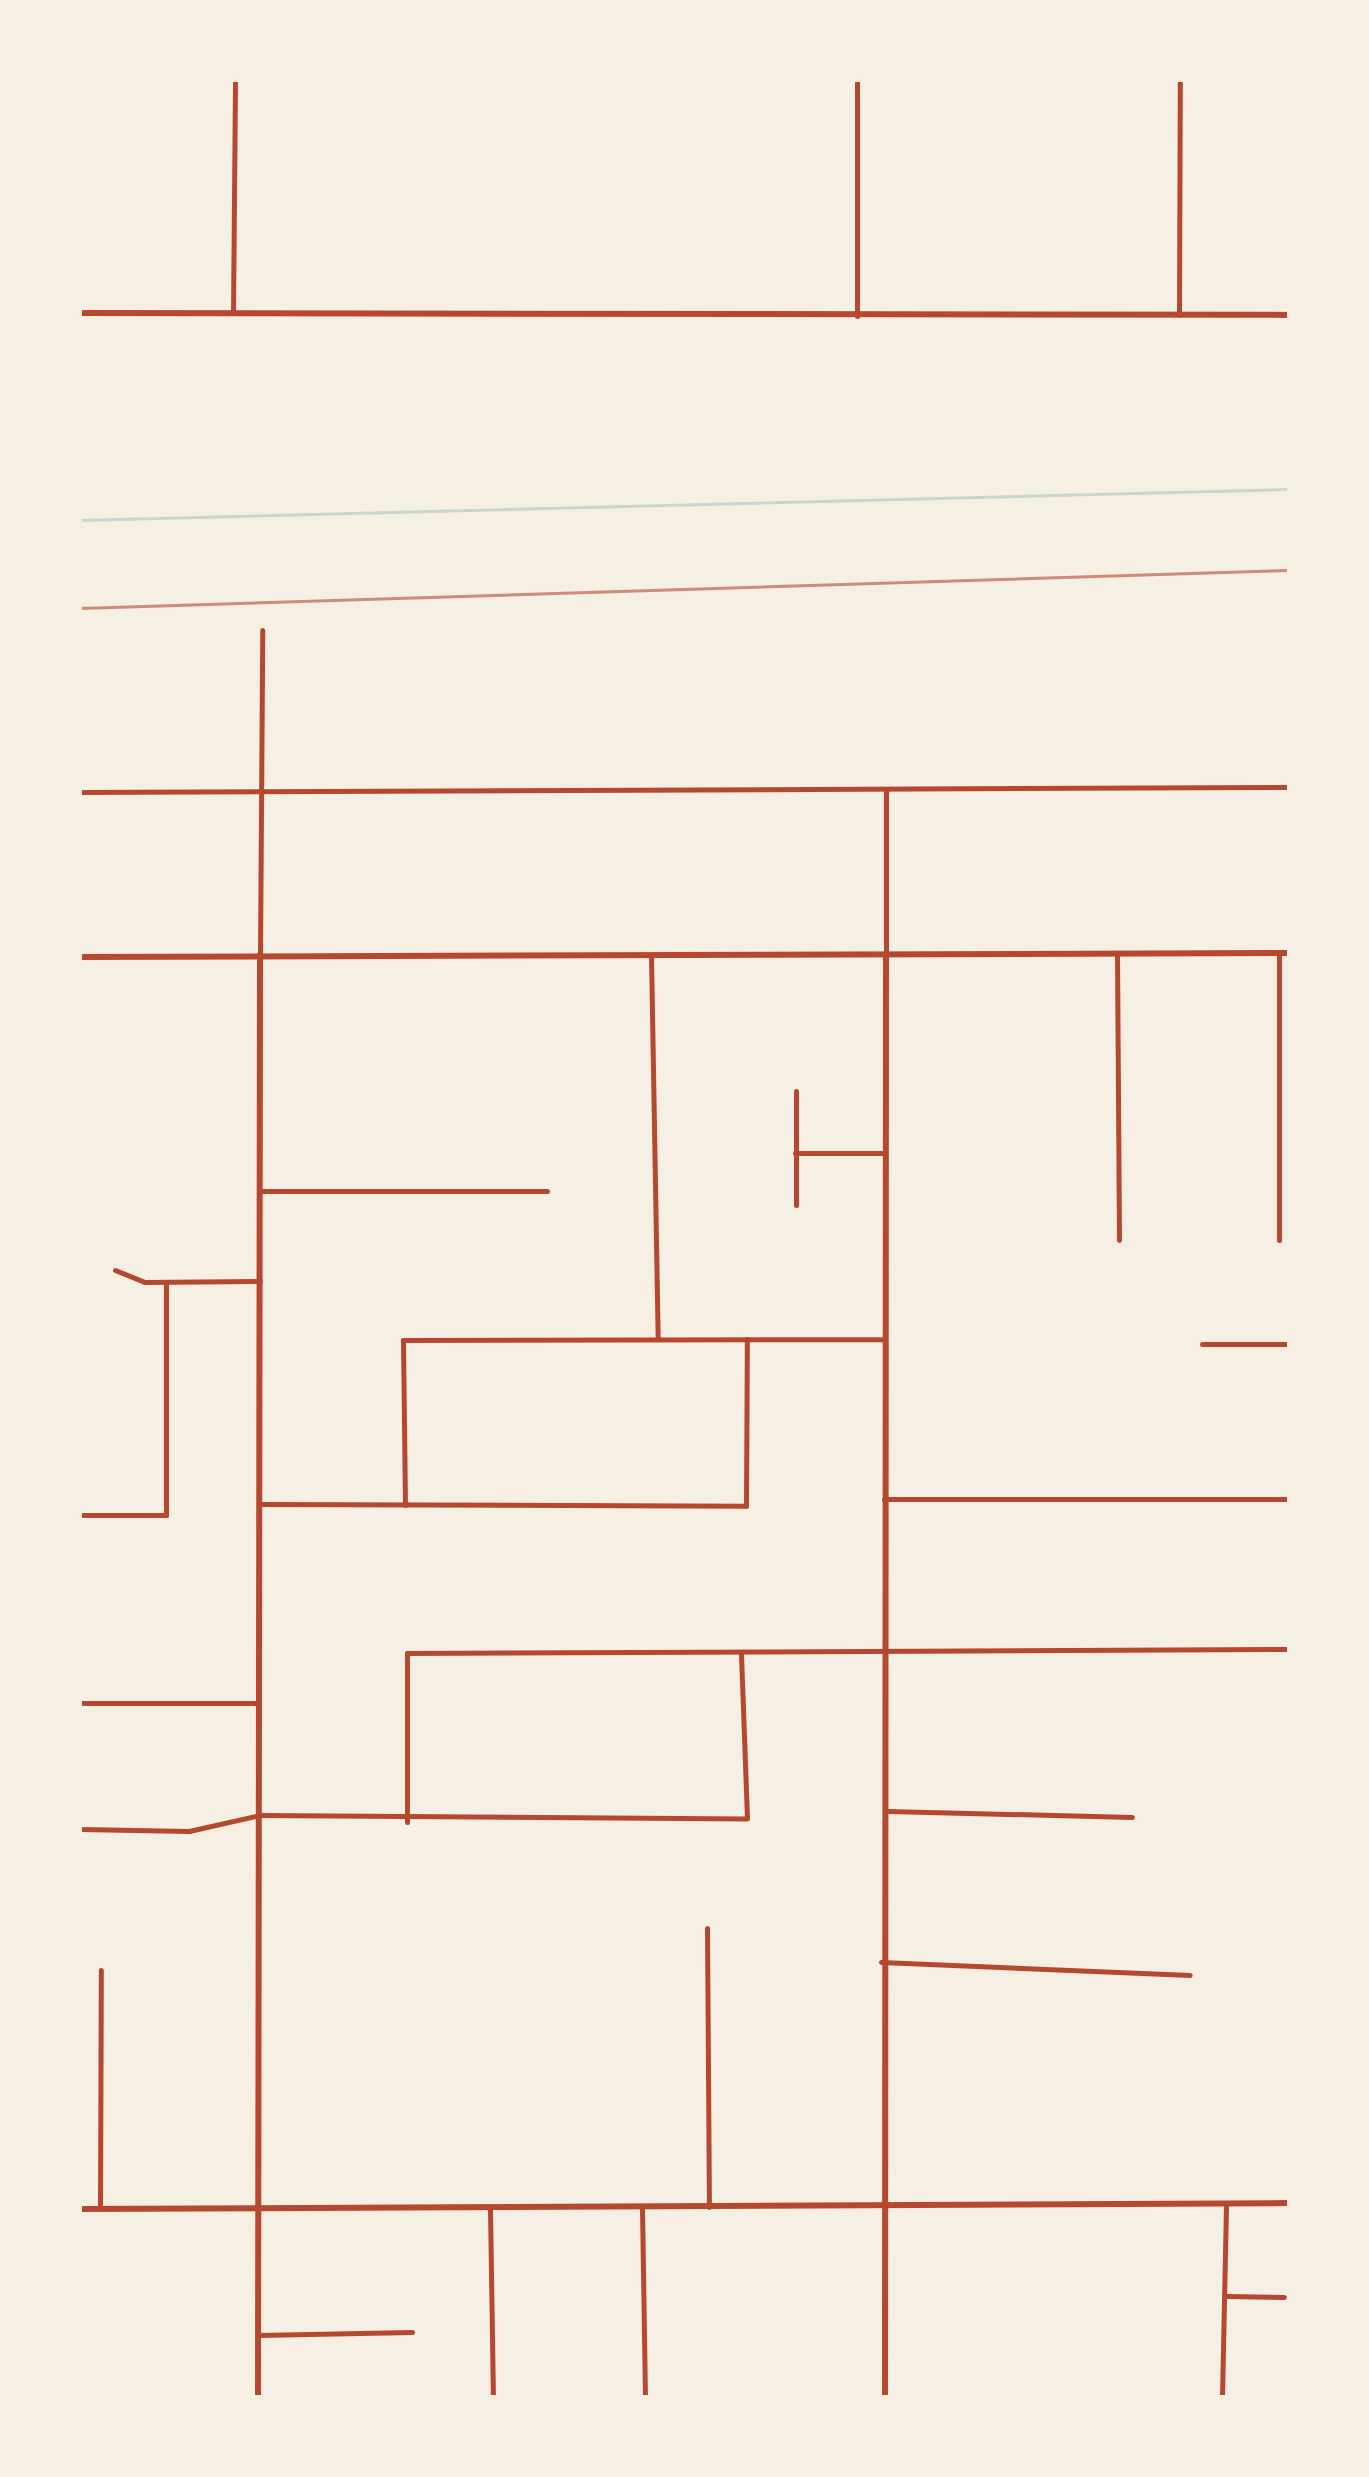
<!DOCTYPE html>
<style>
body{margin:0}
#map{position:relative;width:1369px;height:2477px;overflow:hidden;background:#f6efe4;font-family:"Fira Sans Condensed",sans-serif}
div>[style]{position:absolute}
.stream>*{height:2.5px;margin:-1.25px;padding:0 1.25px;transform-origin:1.25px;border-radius:1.25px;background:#c9d6d2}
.minor>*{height:5px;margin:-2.5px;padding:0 2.5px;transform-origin:2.5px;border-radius:2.5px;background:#b5482f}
.tertiary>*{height:6px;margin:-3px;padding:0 3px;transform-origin:3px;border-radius:3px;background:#b5482f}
.secondary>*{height:6px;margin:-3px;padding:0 3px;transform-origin:3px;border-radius:3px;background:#b5482f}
.rail>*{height:2.5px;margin:-1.25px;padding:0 1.25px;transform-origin:1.25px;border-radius:1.25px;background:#cf8b77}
span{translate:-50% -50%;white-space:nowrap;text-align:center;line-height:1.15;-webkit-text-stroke:8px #f6efe4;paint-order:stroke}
.frame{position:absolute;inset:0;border:82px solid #f6efe4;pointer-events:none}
</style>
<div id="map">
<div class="stream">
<i style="left:80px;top:520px;width:1209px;rotate:-1.47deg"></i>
</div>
<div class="minor">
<i style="left:857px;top:80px;width:236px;rotate:90deg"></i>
<i style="left:233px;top:313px;width:233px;rotate:-89.5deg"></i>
<i style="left:1179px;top:315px;width:235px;rotate:-89.8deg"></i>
<i style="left:80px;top:792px;width:1209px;rotate:-0.24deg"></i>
<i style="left:1117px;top:953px;width:287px;rotate:89.6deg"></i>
<i style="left:886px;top:954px;width:165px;rotate:-90deg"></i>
<i style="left:260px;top:955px;width:325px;rotate:-89.6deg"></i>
<i style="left:651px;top:955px;width:384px;rotate:89deg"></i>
<i style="left:796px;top:1091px;width:114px;rotate:90deg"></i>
<i style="left:795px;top:1153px;width:90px"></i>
<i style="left:262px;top:1191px;width:285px"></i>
<i style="left:1279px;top:1240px;width:287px;rotate:-90deg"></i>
<i style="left:115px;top:1270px;width:31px;rotate:22deg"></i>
<i style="left:144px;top:1282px;width:116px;rotate:-0.5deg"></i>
<i style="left:1202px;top:1344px;width:87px"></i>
<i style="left:884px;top:1499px;width:405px"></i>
<i style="left:262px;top:1504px;width:484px;rotate:0.2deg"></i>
<i style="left:746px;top:1506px;width:167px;rotate:-89.7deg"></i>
<i style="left:405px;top:1505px;width:165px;rotate:-90.7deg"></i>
<i style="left:403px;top:1340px;width:482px;rotate:-0.1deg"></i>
<i style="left:80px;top:1515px;width:86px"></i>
<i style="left:166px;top:1515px;width:233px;rotate:-90deg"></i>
<i style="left:80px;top:1703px;width:178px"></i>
<i style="left:888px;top:1811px;width:244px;rotate:1.4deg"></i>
<i style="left:407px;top:1822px;width:169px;rotate:-90deg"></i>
<i style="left:407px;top:1653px;width:882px;rotate:-0.26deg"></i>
<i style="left:80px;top:1829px;width:109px;rotate:1.1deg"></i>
<i style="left:189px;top:1831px;width:73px;rotate:-12.7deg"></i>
<i style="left:260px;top:1815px;width:487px;rotate:0.4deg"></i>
<i style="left:747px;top:1818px;width:164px;rotate:-92.1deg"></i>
<i style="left:707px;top:1928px;width:279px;rotate:89.6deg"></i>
<i style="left:881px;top:1962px;width:309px;rotate:2.4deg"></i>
<i style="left:642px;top:2207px;width:190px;rotate:89.1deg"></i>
<i style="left:100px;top:2209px;width:239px;rotate:-89.8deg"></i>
<i style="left:490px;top:2209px;width:188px;rotate:89.1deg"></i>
<i style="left:1225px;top:2296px;width:59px;rotate:1deg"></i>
<i style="left:258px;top:2335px;width:154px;rotate:-1.1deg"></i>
<i style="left:1222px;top:2397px;width:193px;rotate:-88.8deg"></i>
</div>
<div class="tertiary">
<i style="left:80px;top:313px;width:1209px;rotate:0.09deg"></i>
<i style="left:80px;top:2209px;width:1209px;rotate:-0.28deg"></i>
<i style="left:258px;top:2397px;width:1442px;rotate:-89.92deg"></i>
<i style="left:885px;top:2397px;width:1443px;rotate:-89.96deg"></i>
</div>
<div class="secondary">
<i style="left:80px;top:957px;width:1209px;rotate:-0.19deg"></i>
</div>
<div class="rail">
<i style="left:80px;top:608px;width:1210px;rotate:-1.8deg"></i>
</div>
<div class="frame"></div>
</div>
